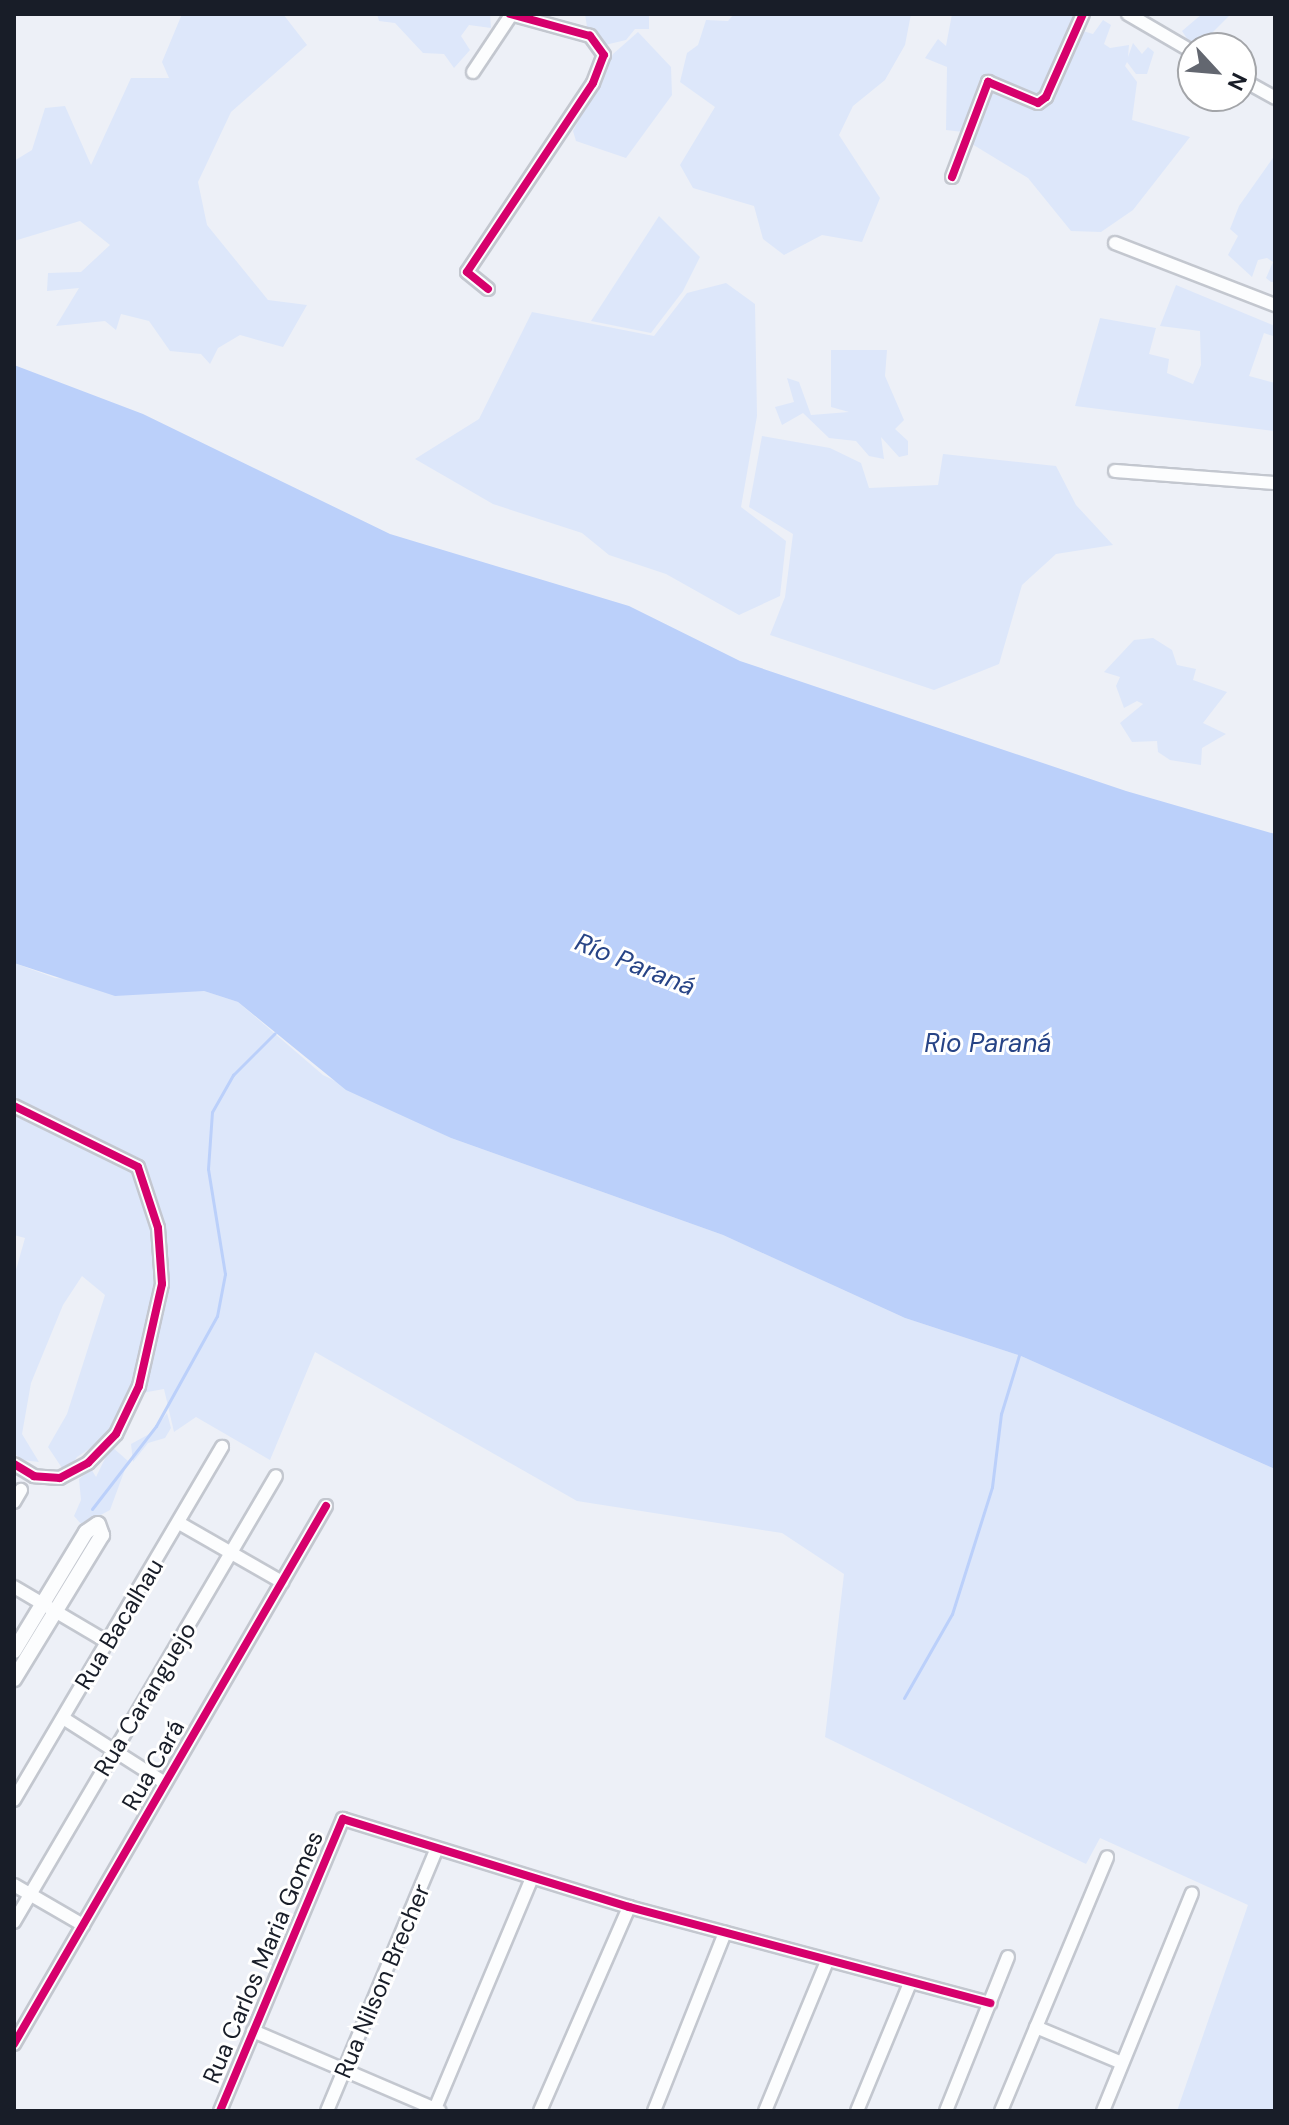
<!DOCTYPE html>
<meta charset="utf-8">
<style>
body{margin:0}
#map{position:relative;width:1289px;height:2125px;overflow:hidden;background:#edf0f7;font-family:"DM Sans",sans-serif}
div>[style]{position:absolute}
.green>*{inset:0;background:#dde7fa}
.water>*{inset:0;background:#bbd0fa}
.stream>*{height:3px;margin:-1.5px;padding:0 1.5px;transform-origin:1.5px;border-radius:1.5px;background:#bbd0fa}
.roads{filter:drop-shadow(2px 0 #c3c7cf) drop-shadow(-2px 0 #c3c7cf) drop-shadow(0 2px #c3c7cf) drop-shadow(0 -2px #c3c7cf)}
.minor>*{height:12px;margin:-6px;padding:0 6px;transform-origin:6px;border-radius:6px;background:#fcfdfe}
.tertiary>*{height:14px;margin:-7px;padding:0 7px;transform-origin:7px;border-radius:7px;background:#fcfdfe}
.cycleway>*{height:8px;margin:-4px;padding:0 4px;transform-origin:4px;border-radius:4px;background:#d6006c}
span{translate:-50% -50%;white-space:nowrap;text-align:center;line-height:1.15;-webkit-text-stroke:6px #fff;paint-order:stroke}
.street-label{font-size:24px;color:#181d28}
.water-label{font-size:26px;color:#274486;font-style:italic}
.frame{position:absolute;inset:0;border:16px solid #181d28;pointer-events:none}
.north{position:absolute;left:1177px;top:32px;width:80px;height:80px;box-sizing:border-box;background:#fff;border:2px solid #a3a5a9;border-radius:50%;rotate:116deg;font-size:22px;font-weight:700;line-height:32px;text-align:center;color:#181d28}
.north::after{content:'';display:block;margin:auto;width:28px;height:36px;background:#636770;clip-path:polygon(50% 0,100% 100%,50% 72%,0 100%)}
</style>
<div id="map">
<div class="green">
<i style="clip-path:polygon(182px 14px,283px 14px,307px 45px,231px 112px,198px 182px,207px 225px,268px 300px,307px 305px,283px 347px,240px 335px,218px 348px,210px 364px,201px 354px,170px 351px,149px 321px,121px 314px,116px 330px,105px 321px,56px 326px,79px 288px,47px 291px,48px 273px,81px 272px,110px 245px,80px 221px,14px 241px,14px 161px,32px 150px,45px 108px,65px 106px,91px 165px,131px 78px,169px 78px,162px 62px)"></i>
<i style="clip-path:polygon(377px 14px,490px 14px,491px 28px,469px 25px,461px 36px,470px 50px,454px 68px,444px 54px,423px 53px,395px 23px,379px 21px)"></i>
<i style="clip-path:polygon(585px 14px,649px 14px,649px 29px,635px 29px,626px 40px,605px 45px,587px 27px)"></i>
<i style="clip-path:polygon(734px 14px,911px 14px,905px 45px,885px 80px,853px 106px,839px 135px,880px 198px,862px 242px,822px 235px,784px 255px,763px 239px,754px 206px,693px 188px,680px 165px,715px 107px,680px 82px,687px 53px,698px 45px,706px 20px,728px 21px)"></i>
<i style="clip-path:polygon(952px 14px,1084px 14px,1089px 17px,1083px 31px,1093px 34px,1103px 20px,1111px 25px,1104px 44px,1110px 48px,1129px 45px,1128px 57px,1133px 43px,1142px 54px,1148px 47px,1154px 52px,1147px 74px,1136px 74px,1127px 62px,1125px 66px,1137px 82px,1132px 120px,1190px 137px,1133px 210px,1101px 232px,1071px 231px,1028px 178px,967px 141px,963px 132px,946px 130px,947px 67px,925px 58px,938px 39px,946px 46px)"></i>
<i style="clip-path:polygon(1202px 14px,1231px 14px,1205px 40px,1190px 43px,1182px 31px)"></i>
<i style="clip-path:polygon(638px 32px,671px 67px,672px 95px,626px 158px,576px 141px,573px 131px,613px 54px)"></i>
<i style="clip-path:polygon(1275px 155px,1275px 282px,1271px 282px,1266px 278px,1273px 262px,1267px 258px,1258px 260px,1252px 277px,1228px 255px,1238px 236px,1230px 229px,1239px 206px)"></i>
<i style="clip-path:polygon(659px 216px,700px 257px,683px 291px,651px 333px,591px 321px)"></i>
<i style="clip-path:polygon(726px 283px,755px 304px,757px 416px,741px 507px,786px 541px,780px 596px,739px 615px,666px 574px,609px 555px,582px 533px,493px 504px,415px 459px,479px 419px,532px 312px,654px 336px,687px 293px)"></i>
<i style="clip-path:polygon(1176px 285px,1275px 326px,1273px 336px,1264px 333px,1249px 376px,1275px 383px,1275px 431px,1075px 406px,1100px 318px,1156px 328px,1149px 354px,1169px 359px,1167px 373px,1193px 384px,1201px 365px,1200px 331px,1160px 326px)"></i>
<i style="clip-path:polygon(831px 350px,887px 350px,885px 376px,904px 420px,895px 429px,908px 441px,908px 455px,899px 457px,881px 437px,884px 459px,869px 456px,856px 441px,829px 438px,803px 413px,782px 425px,775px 407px,794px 402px,787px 378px,799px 382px,811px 415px,849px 412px,831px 407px)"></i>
<i style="clip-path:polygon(762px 436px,830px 448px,861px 463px,869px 488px,938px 485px,943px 454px,1056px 466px,1076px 505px,1113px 545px,1056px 554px,1022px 585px,999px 664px,934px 690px,770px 635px,785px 597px,793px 534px,749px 507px)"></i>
<i style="clip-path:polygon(1153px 638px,1172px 650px,1177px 665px,1196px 669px,1193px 680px,1227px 692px,1203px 723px,1226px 734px,1202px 748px,1201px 765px,1170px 760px,1158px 752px,1157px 741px,1132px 742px,1120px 723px,1143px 704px,1137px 701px,1124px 708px,1116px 686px,1120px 677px,1104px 672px,1134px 640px)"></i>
<i style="clip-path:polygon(14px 963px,55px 978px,204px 991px,238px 1002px,323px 1075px,451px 1138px,723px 1235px,905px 1318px,1021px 1356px,1275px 1469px,1275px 2111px,1177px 2111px,1248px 1905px,1100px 1838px,1086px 1864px,825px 1737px,844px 1574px,782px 1533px,577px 1501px,315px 1352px,270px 1460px,196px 1417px,174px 1432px,164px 1389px,125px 1396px,107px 1437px,77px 1457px,66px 1474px,48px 1447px,67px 1414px,105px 1295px,82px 1276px,63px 1305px,31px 1383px,22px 1434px,39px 1462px,22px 1460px,14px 1453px,14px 1277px,25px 1238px,14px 1235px)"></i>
<i style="clip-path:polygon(167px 1413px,171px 1428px,165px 1438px,148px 1443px,133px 1462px,131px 1444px,153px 1432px)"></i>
<i style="clip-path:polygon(111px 1446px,128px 1461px,124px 1472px,110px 1510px,82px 1525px,74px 1516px,81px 1500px,79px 1479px,91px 1469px,96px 1477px)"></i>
</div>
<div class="water">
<i style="clip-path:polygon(14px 365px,143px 414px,390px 534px,629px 606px,740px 661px,1126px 791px,1275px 834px,1275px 1469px,1021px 1356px,905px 1318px,723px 1235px,451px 1138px,346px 1090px,238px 1002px,204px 991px,115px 996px,14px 963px)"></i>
</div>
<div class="stream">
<i style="left:92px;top:1509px;width:105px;rotate:-52.4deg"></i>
<i style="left:156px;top:1426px;width:126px;rotate:-61deg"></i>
<i style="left:217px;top:1316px;width:43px;rotate:-79.2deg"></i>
<i style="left:225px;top:1274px;width:106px;rotate:-99.2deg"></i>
<i style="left:208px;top:1169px;width:57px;rotate:-86deg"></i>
<i style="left:212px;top:1112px;width:43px;rotate:-60.4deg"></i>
<i style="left:233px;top:1075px;width:59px;rotate:-45deg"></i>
<i style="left:904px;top:1698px;width:97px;rotate:-60.3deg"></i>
<i style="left:952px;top:1614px;width:133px;rotate:-72.5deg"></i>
<i style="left:992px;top:1487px;width:74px;rotate:-83deg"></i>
<i style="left:1001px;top:1414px;width:65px;rotate:-73deg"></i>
</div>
<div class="roads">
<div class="minor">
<i style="left:1128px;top:14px;width:75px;rotate:30.3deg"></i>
<i style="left:473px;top:72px;width:69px;rotate:-56.3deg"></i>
<i style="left:1241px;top:79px;width:39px;rotate:29deg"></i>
<i style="left:952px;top:177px;width:102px;rotate:-69.2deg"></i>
<i style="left:988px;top:82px;width:54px;rotate:22.8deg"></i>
<i style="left:1038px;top:103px;width:10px;rotate:-37deg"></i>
<i style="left:1046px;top:97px;width:91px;rotate:-66deg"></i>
<i style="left:1115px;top:243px;width:172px;rotate:21.2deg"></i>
<i style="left:488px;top:289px;width:27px;rotate:-141deg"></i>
<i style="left:467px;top:272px;width:227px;rotate:-56.3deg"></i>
<i style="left:593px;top:83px;width:30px;rotate:-69deg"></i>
<i style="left:604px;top:55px;width:24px;rotate:-126deg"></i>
<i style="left:590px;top:36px;width:83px;rotate:-164.6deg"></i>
<i style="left:1115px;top:471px;width:160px;rotate:4.3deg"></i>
<i style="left:14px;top:1106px;width:138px;rotate:26.2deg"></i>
<i style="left:138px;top:1167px;width:64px;rotate:71.8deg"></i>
<i style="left:158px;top:1228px;width:56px;rotate:85.9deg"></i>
<i style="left:162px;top:1284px;width:105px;rotate:102.7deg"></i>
<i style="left:139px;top:1386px;width:53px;rotate:115.6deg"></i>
<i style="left:116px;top:1434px;width:40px;rotate:134deg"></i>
<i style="left:88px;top:1463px;width:32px;rotate:152deg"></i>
<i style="left:60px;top:1478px;width:26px;rotate:-176deg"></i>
<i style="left:34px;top:1476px;width:23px;rotate:-149deg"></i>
<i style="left:14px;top:1502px;width:14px;rotate:-60deg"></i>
<i style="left:179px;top:1523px;width:119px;rotate:29.8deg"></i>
<i style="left:14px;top:1587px;width:110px;rotate:30.5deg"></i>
<i style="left:63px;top:1718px;width:121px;rotate:32.5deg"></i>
<i style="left:14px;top:1800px;width:410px;rotate:-59.5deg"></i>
<i style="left:14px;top:1885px;width:80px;rotate:30.1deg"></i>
<i style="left:14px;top:1922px;width:517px;rotate:-59.57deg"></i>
<i style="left:1036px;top:2027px;width:93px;rotate:22.7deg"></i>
<i style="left:253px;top:2031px;width:203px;rotate:23.2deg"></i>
<i style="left:14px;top:2044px;width:622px;rotate:-59.89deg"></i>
<i style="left:220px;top:2111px;width:317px;rotate:-67.2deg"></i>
<i style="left:343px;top:1819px;width:299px;rotate:17.1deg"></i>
<i style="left:629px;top:1907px;width:374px;rotate:14.9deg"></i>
<i style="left:327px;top:2111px;width:283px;rotate:-67.3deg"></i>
<i style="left:434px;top:2111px;width:253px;rotate:-67.2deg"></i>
<i style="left:540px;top:2111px;width:223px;rotate:-66.4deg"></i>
<i style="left:654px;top:2111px;width:192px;rotate:-68.3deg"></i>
<i style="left:765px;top:2111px;width:162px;rotate:-67.5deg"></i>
<i style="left:857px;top:2111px;width:139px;rotate:-67.5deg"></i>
<i style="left:946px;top:2111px;width:166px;rotate:-68.1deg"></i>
<i style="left:1001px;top:2111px;width:275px;rotate:-67.3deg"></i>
<i style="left:1103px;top:2111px;width:235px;rotate:-67.8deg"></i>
</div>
<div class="tertiary">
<i style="left:14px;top:1651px;width:139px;rotate:-58.8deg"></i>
<i style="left:86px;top:1532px;width:14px;rotate:-34deg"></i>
<i style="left:98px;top:1524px;width:12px;rotate:70deg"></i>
<i style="left:102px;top:1535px;width:169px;rotate:121.4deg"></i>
</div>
</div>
<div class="cycleway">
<i style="left:952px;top:177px;width:102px;rotate:-69.2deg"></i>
<i style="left:988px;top:82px;width:54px;rotate:22.8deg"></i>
<i style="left:1038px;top:103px;width:10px;rotate:-37deg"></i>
<i style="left:1046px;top:97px;width:91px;rotate:-66deg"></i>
<i style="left:488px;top:289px;width:27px;rotate:-141deg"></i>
<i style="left:467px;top:272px;width:227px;rotate:-56.3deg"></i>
<i style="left:593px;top:83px;width:30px;rotate:-69deg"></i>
<i style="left:604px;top:55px;width:24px;rotate:-126deg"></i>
<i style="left:590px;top:36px;width:83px;rotate:-164.6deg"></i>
<i style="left:14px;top:1106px;width:138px;rotate:26.2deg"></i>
<i style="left:138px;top:1167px;width:64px;rotate:71.8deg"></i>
<i style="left:158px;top:1228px;width:56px;rotate:85.9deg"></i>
<i style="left:162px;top:1284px;width:105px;rotate:102.7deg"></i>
<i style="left:139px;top:1386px;width:53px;rotate:115.6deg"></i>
<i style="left:116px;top:1434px;width:40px;rotate:134deg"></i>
<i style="left:88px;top:1463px;width:32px;rotate:152deg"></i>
<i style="left:60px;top:1478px;width:26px;rotate:-176deg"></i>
<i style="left:34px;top:1476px;width:23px;rotate:-149deg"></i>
<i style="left:14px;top:2044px;width:622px;rotate:-59.89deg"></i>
<i style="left:220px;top:2111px;width:317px;rotate:-67.2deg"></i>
<i style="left:343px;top:1819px;width:299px;rotate:17.1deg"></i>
<i style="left:629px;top:1907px;width:374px;rotate:14.9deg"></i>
</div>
<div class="street-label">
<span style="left:119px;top:1624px;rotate:-59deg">Rua Bacalhau</span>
<span style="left:145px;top:1699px;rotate:-59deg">Rua Caranguejo</span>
<span style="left:153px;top:1765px;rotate:-60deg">Rua Cará</span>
<span style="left:263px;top:1957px;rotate:-67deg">Rua Carlos Maria Gomes</span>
<span style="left:382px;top:1981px;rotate:-67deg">Rua Nilson Brecher</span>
</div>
<div class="water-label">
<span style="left:635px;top:965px;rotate:22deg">Río Paraná</span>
<span style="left:988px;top:1044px">Rio Paraná</span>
</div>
<div class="frame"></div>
<div class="north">N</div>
</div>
